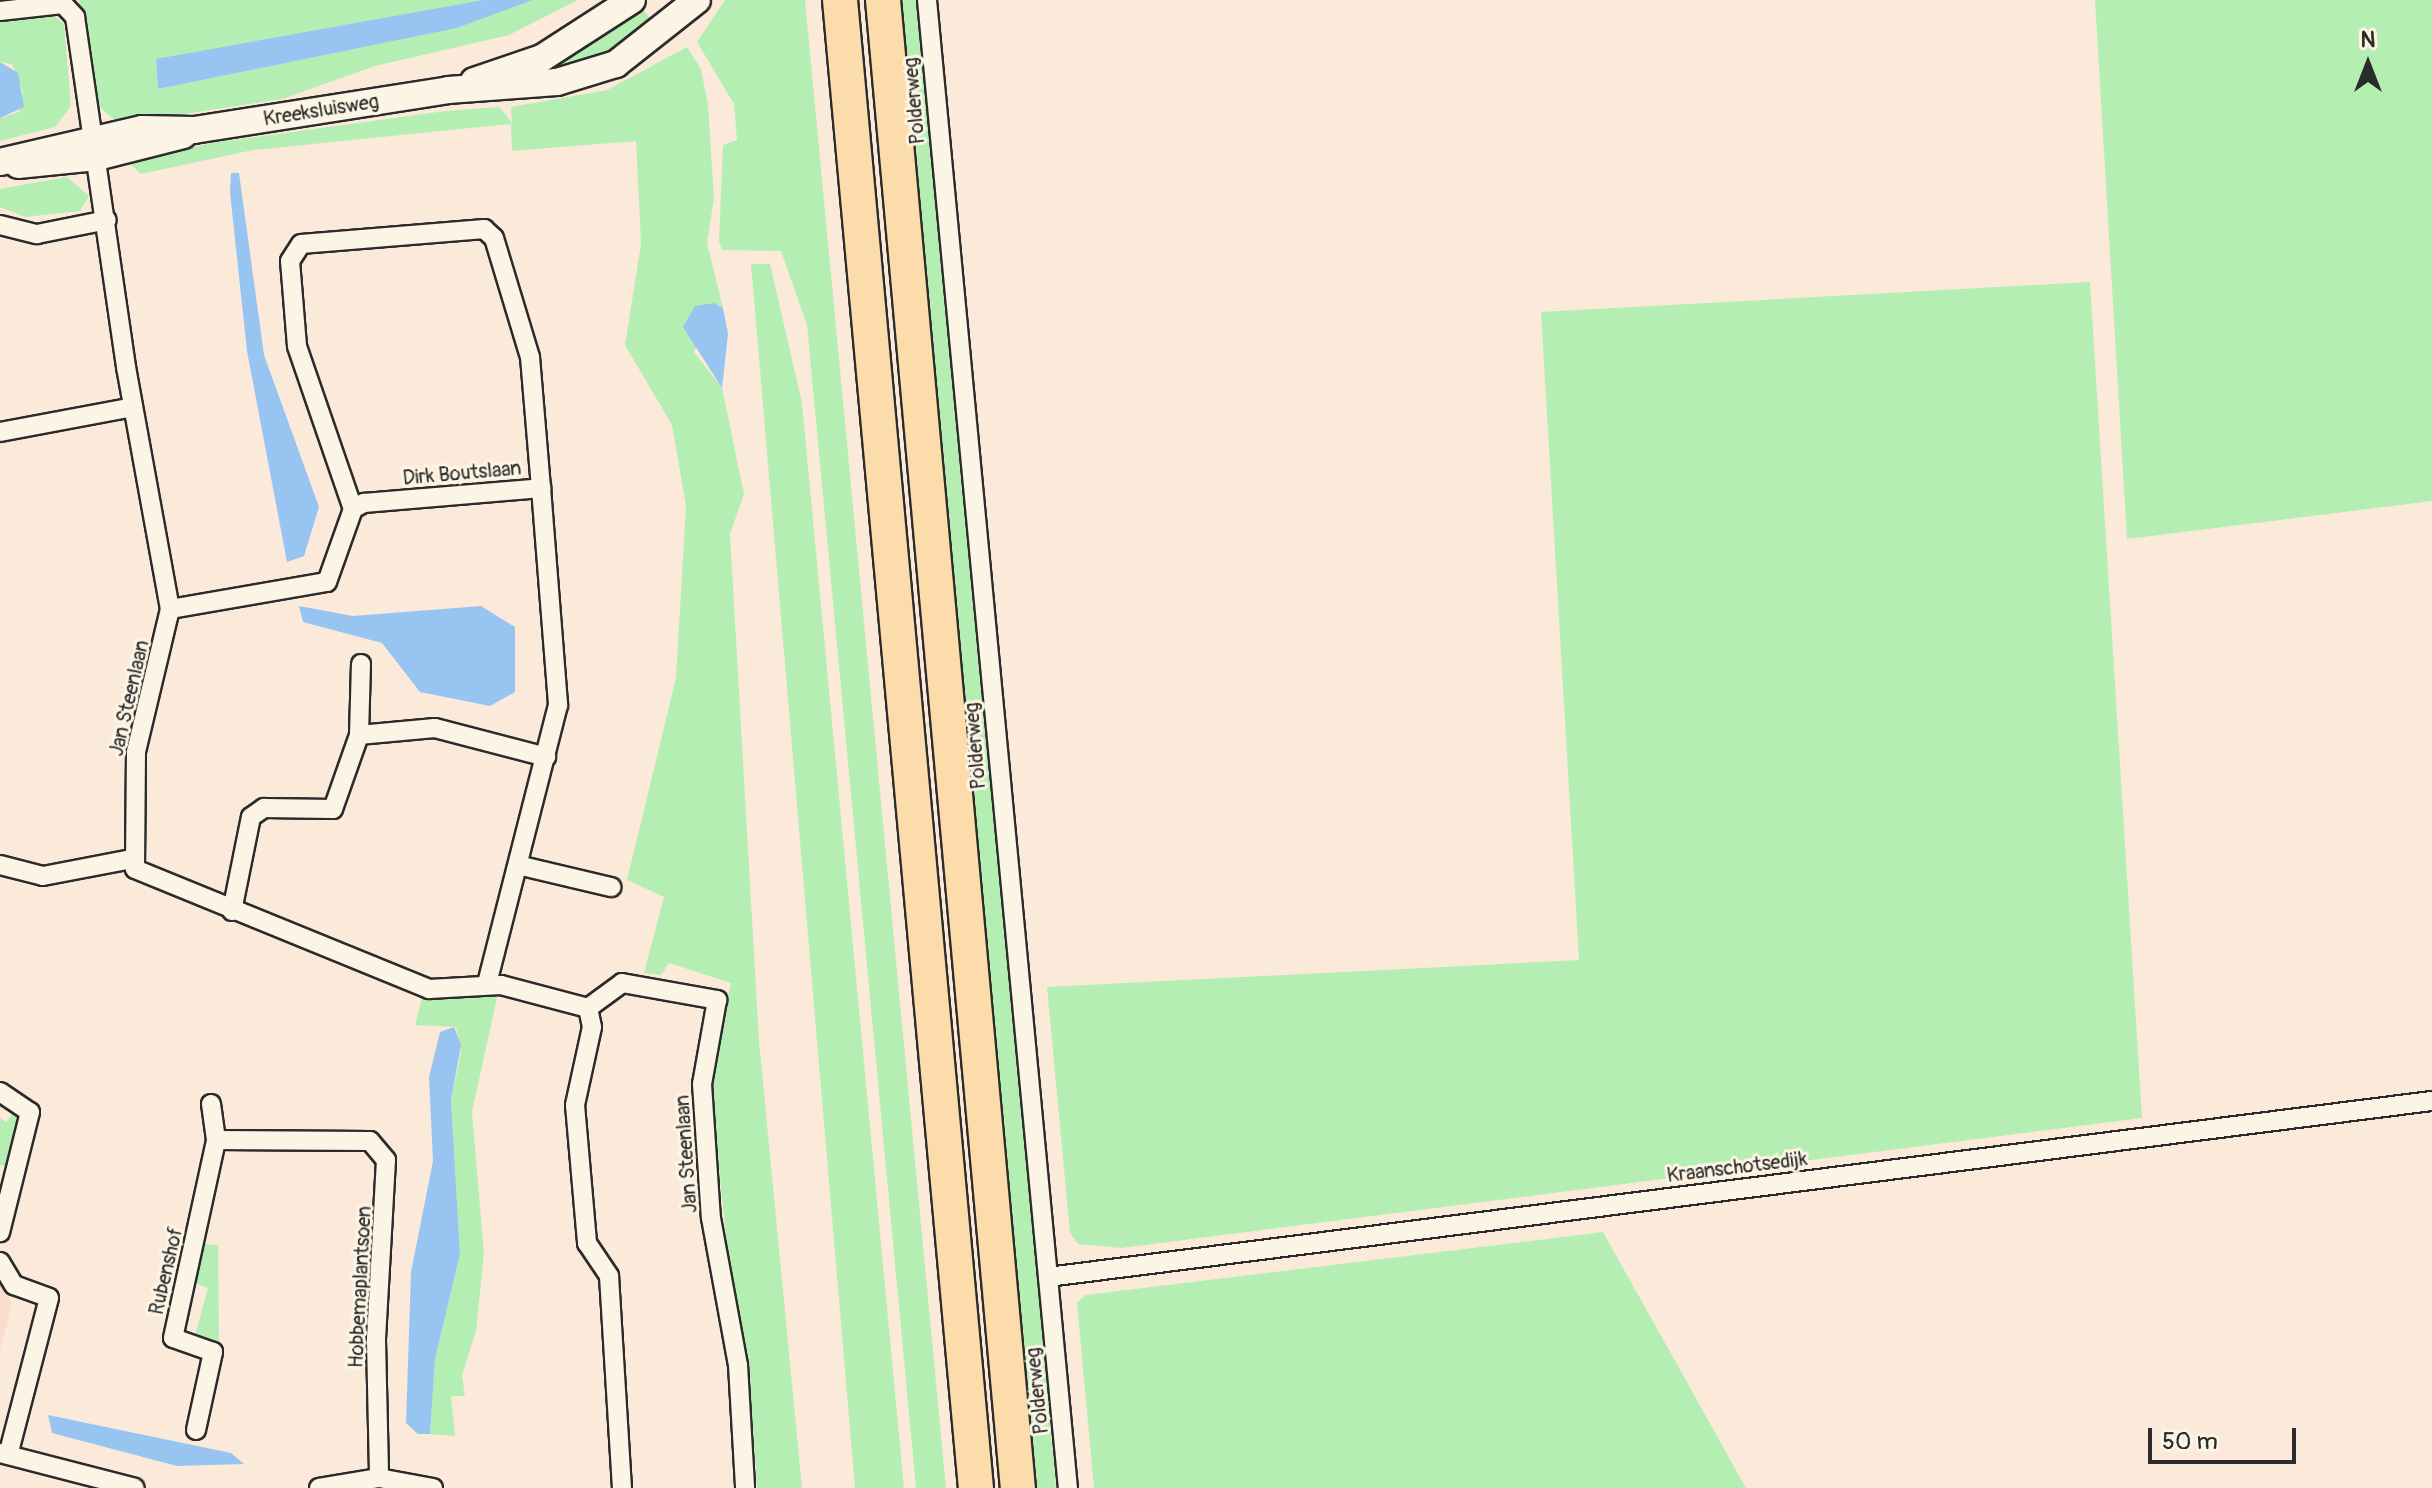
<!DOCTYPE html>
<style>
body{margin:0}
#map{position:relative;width:2432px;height:1488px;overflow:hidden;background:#fbeada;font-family:Pangolin,sans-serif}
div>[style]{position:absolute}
.built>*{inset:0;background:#fadccd}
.green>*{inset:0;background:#b5eeb2}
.water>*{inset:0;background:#98c4f1}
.roads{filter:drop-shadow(2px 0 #2b2b2b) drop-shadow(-2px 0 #2b2b2b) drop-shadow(0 2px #2b2b2b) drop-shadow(0 -2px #2b2b2b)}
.street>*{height:18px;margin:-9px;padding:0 9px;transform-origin:9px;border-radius:9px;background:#fcf5e5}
.secondary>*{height:26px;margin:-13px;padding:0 13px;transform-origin:13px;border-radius:13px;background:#fcf5e5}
.highway>*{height:34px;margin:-17px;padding:0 17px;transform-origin:17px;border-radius:17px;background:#fddcac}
span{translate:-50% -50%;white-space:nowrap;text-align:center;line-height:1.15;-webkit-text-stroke:6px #fcf5e5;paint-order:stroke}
.street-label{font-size:20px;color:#2b2b2b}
.north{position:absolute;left:2328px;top:24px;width:80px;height:80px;-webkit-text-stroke:6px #fcf5e5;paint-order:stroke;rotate:0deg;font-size:22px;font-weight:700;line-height:32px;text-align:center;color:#2b2b2b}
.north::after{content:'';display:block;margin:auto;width:28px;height:36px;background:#2b2b2b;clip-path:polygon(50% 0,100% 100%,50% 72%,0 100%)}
.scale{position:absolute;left:2148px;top:1428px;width:148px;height:36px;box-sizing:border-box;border:4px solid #2b2b2b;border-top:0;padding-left:10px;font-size:24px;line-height:28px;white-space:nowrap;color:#2b2b2b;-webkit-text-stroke:6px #fcf5e5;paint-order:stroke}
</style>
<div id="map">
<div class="built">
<i style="clip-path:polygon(0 1281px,12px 1303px,0 1350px)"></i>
</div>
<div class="green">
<i style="clip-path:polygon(79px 0,483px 0,156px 60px,158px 89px,457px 28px,533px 0,578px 0,509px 35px,375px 66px,282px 99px,119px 124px,99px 106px)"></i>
<i style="clip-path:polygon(725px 0,805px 0,946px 1488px,916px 1488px,807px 325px,781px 251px,722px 250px,719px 241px,723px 145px,737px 140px,734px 104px,697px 42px)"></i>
<i style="clip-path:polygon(898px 0,930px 0,1056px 1488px,1033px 1488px)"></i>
<i style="clip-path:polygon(2095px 0,2432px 0,2432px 501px,2127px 539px)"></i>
<i style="clip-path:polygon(637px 3px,658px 27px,644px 39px,561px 73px,535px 67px)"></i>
<i style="clip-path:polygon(48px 11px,64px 24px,71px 106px,55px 127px,0 141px,0 118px,19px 112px,23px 92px,12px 64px,0 62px,0 18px)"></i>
<i style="clip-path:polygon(687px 47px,701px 69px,708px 105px,714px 198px,707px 243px,723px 308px,714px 303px,694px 352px,722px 388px,744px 494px,730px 534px,759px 1041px,802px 1488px,757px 1488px,748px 1352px,737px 1342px,710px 1081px,731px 983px,669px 963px,661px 975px,644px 973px,664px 897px,627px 880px,676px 678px,686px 506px,672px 425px,625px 345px,641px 244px,636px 141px,512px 151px,511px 124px,253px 150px,141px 174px,129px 163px,212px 143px,445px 111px,500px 107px,512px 123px,511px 107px,607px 90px)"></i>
<i style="clip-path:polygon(67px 177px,89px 196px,80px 211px,25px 217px,0 207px,0 189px)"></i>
<i style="clip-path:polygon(751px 264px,770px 264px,802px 403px,904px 1488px,855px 1488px)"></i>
<i style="clip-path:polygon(2090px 282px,2142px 1118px,1121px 1248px,1078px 1244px,1070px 1233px,1047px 987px,1579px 960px,1541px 312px)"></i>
<i style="clip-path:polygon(498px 993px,472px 1112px,484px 1254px,476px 1331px,462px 1375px,465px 1396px,451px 1396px,455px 1436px,430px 1434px,435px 1359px,460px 1254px,451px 1100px,461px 1052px,456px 1027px,415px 1025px,422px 998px)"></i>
<i style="clip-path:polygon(15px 1110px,21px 1123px,10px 1167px,0 1165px,0 1118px,6px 1122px)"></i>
<i style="clip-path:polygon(1603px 1232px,1746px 1488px,1094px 1488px,1077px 1303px,1086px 1295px)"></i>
<i style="clip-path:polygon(205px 1244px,218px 1245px,219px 1342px,195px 1336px,208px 1288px,195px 1283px)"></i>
</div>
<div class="water">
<i style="clip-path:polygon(483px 0,533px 0,457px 28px,158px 89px,156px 59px)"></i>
<i style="clip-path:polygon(0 62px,18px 73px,24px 107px,0 118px)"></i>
<i style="clip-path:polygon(239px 173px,264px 355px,319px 507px,304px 556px,287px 562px,247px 351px,230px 193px,231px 173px)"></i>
<i style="clip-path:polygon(714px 303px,723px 308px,728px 334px,722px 388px,683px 327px,695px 306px)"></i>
<i style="clip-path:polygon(299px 606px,353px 616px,481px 606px,515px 627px,515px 692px,490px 706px,420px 692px,382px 643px,303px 622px)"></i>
<i style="clip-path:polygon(454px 1027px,461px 1045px,451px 1100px,460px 1254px,435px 1359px,430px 1434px,418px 1434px,406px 1423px,411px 1272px,433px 1161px,429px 1077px,440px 1032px)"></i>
<i style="clip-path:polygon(48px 1415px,231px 1453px,244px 1464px,177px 1466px,52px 1433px)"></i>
</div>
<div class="roads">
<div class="street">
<i style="left:927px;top:0;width:1495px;rotate:84.59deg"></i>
<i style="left:0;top:11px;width:63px;rotate:-6.3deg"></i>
<i style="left:63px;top:4px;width:18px;rotate:47deg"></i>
<i style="left:75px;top:17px;width:354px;rotate:81.7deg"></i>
<i style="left:126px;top:367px;width:246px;rotate:79.7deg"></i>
<i style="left:170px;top:609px;width:147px;rotate:103.4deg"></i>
<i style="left:136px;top:752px;width:117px;rotate:90.5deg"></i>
<i style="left:135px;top:869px;width:318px;rotate:22.2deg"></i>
<i style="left:429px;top:989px;width:72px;rotate:-3.2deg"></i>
<i style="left:501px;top:985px;width:90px;rotate:14.8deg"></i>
<i style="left:588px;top:1008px;width:19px;rotate:78deg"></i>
<i style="left:592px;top:1027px;width:80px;rotate:102.3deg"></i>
<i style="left:575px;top:1105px;width:139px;rotate:85deg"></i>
<i style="left:587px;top:1243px;width:40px;rotate:56deg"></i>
<i style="left:609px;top:1276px;width:212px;rotate:86.5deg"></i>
<i style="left:0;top:225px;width:38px;rotate:14deg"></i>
<i style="left:37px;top:234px;width:71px;rotate:-11.3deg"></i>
<i style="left:0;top:432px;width:135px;rotate:-10.6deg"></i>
<i style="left:353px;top:509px;width:172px;rotate:-109deg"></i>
<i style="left:297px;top:346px;width:85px;rotate:-94.7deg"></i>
<i style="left:290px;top:261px;width:20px;rotate:-57deg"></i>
<i style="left:301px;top:244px;width:184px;rotate:-4.7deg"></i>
<i style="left:484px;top:229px;width:13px;rotate:42deg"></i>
<i style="left:494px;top:238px;width:124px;rotate:73.2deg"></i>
<i style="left:530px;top:357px;width:131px;rotate:85.2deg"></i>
<i style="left:170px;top:609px;width:159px;rotate:-9.8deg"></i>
<i style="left:327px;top:582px;width:77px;rotate:-70.4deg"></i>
<i style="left:353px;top:509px;width:13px;rotate:-29deg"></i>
<i style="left:364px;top:503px;width:178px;rotate:-4.8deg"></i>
<i style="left:541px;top:488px;width:218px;rotate:85.5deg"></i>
<i style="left:558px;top:705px;width:288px;rotate:104.3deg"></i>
<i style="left:359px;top:735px;width:76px;rotate:-5.3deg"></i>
<i style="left:435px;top:728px;width:115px;rotate:14.6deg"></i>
<i style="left:0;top:865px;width:44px;rotate:14.3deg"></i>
<i style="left:43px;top:876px;width:91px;rotate:-10.8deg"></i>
<i style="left:518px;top:865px;width:96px;rotate:13.3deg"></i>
<i style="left:232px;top:911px;width:96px;rotate:-78.6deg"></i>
<i style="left:251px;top:817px;width:16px;rotate:-35deg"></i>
<i style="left:264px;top:808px;width:69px;rotate:0.8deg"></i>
<i style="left:333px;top:809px;width:78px;rotate:-70.6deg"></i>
<i style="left:359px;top:735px;width:71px;rotate:-88.4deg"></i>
<i style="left:588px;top:1008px;width:42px;rotate:-36.3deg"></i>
<i style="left:622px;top:983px;width:97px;rotate:10.1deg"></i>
<i style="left:717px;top:1000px;width:85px;rotate:100.1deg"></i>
<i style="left:702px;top:1084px;width:134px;rotate:86.2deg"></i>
<i style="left:711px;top:1218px;width:149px;rotate:79.6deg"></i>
<i style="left:738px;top:1365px;width:123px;rotate:86.7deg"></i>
<i style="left:0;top:1092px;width:36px;rotate:34deg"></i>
<i style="left:30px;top:1112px;width:124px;rotate:104deg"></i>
<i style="left:211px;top:1104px;width:36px;rotate:82deg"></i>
<i style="left:0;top:1262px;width:27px;rotate:59deg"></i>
<i style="left:14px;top:1285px;width:37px;rotate:20deg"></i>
<i style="left:49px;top:1298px;width:162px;rotate:104.6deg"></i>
<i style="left:1048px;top:1277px;width:1395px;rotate:-7.25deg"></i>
<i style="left:196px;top:1430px;width:80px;rotate:-77.7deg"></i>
<i style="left:213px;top:1352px;width:42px;rotate:-160.7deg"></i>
<i style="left:173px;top:1338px;width:203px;rotate:-77.7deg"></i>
<i style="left:216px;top:1140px;width:154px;rotate:0.4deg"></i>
<i style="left:370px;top:1141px;width:25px;rotate:50deg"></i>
<i style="left:386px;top:1160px;width:181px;rotate:93.2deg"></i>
<i style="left:376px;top:1341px;width:137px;rotate:88.7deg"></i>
<i style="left:0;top:1453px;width:139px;rotate:14.5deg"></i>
<i style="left:319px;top:1488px;width:61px;rotate:-9.5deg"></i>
<i style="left:379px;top:1478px;width:55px;rotate:10.5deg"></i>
</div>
<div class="secondary">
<i style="left:474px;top:81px;width:72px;rotate:-18.7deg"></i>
<i style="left:542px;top:58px;width:107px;rotate:-32.8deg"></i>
<i style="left:0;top:162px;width:146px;rotate:-13.1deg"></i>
<i style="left:142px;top:129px;width:52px;rotate:1.1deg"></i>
<i style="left:194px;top:130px;width:257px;rotate:-8.9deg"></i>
<i style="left:448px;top:90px;width:109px;rotate:-4.2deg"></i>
<i style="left:557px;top:82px;width:62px;rotate:-17deg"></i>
<i style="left:616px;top:64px;width:103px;rotate:-38.3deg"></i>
<i style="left:18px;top:165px;width:79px;rotate:-5.8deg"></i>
<i style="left:97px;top:157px;width:89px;rotate:-14.3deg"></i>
</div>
<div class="highway">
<i style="left:840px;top:0;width:1494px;rotate:84.78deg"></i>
<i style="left:883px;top:0;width:1494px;rotate:84.82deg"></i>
</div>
</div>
<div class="street-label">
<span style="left:914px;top:101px;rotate:-95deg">Polderweg</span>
<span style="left:321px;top:110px;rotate:-9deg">Kreeksluisweg</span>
<span style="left:462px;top:473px;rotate:-5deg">Dirk Boutslaan</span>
<span style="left:129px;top:698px;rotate:-77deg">Jan Steenlaan</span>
<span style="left:975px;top:746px;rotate:-95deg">Polderweg</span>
<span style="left:686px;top:1154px;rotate:-94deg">Jan Steenlaan</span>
<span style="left:1737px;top:1167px;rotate:-7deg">Kraanschotsedijk</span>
<span style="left:166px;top:1271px;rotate:-77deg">Rubenshof</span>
<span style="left:360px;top:1287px;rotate:-87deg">Hobbemaplantsoen</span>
<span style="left:1037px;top:1391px;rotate:-96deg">Polderweg</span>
</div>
<div class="north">N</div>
<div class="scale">50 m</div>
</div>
